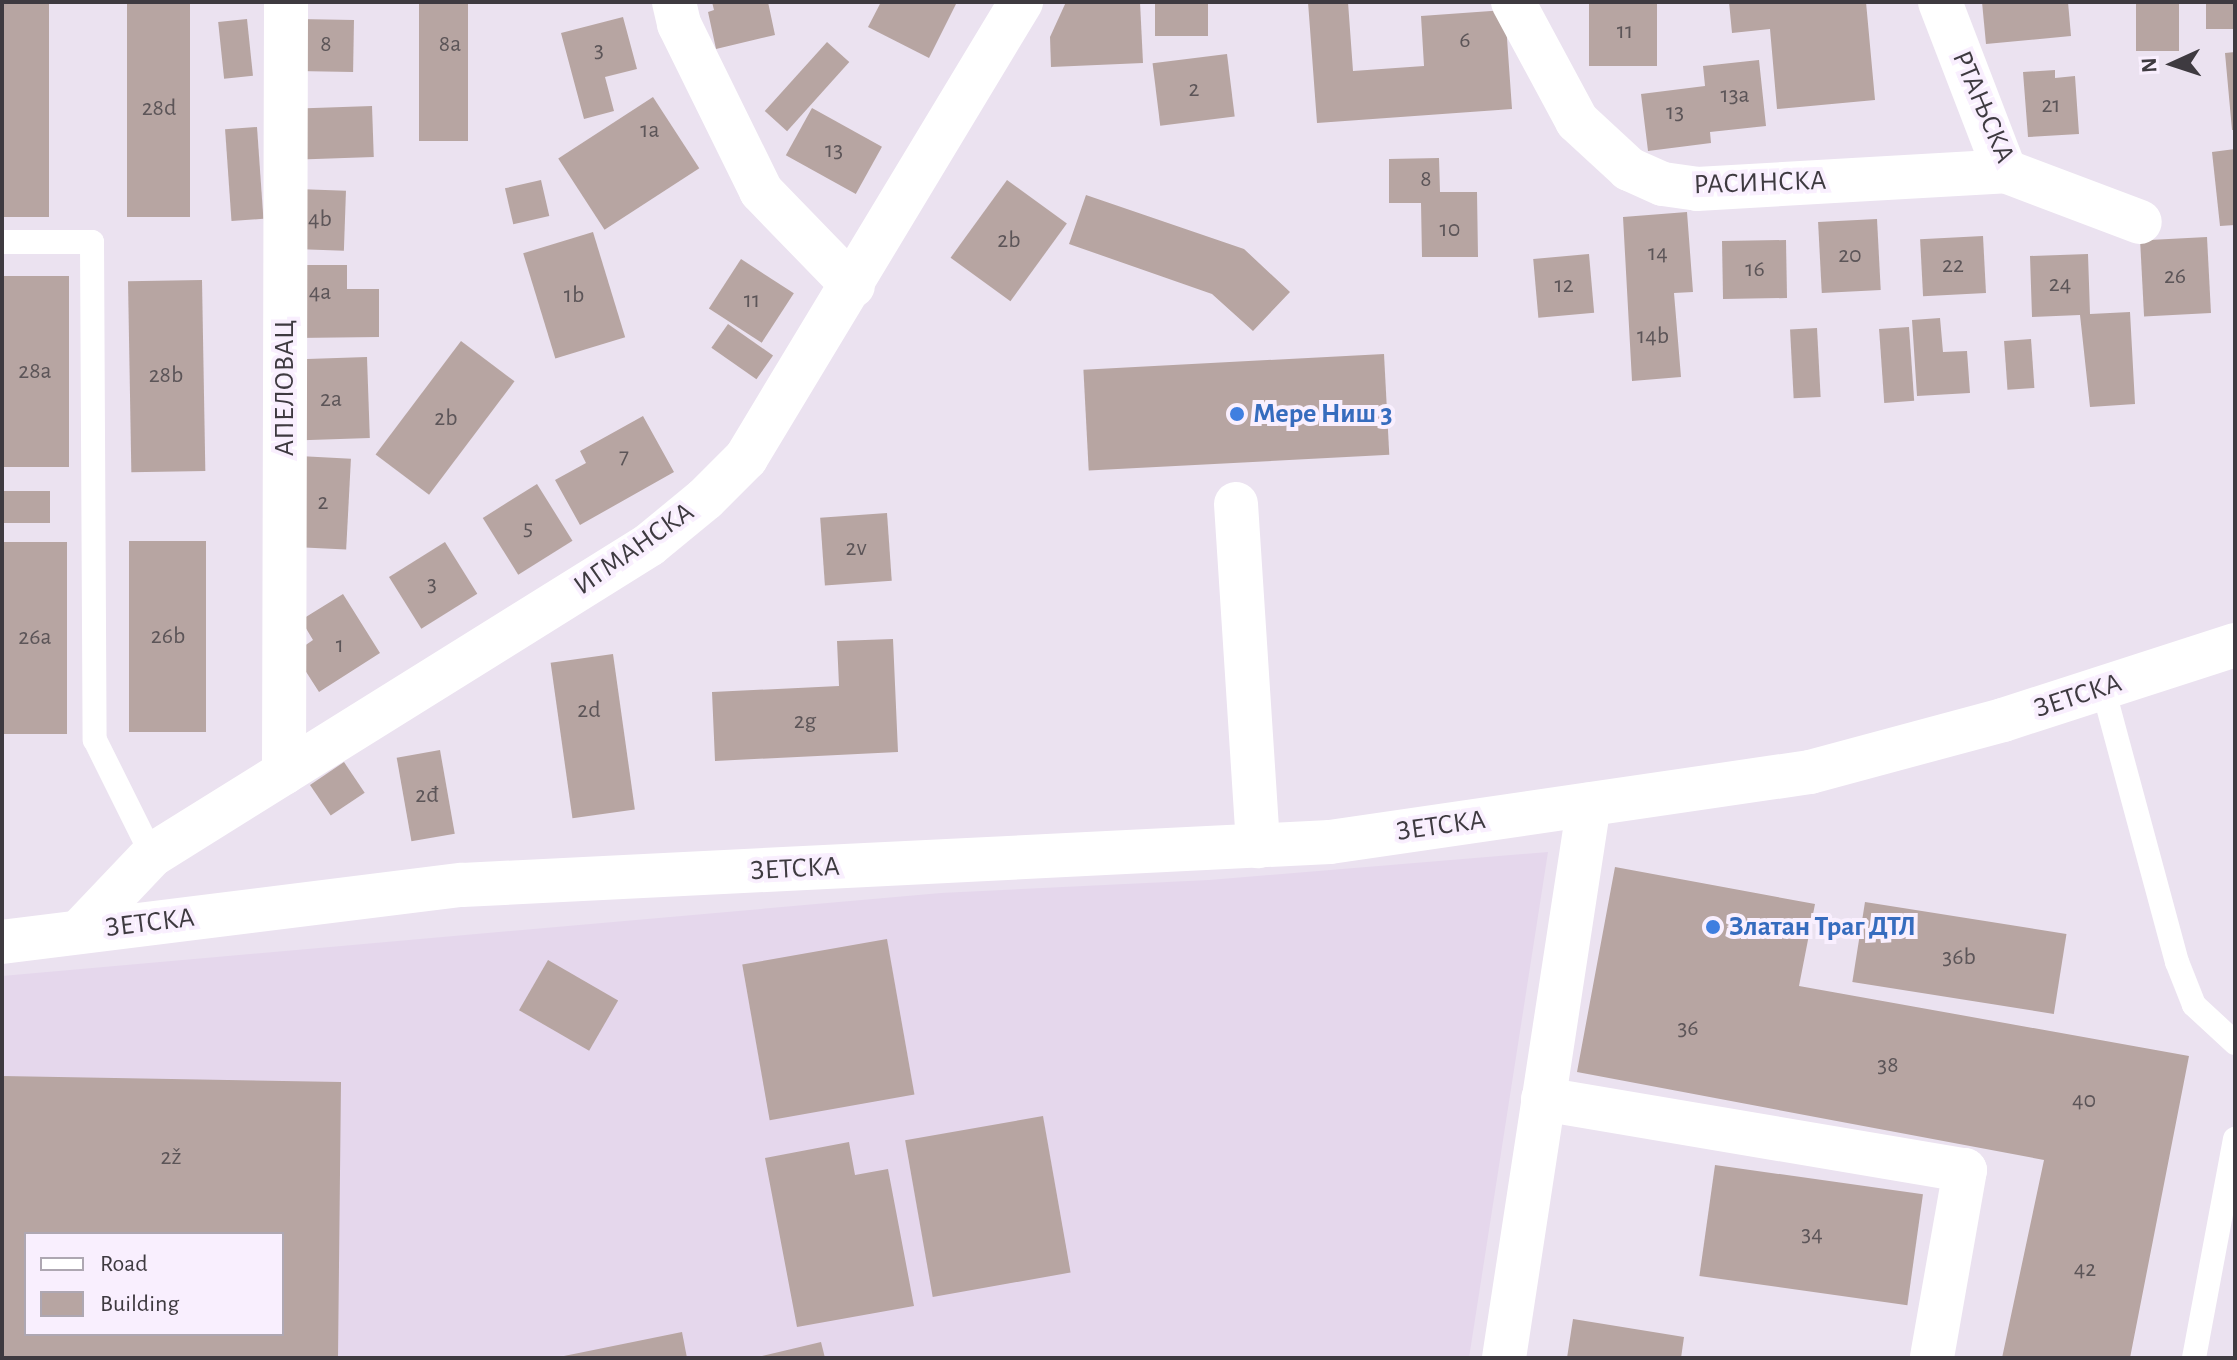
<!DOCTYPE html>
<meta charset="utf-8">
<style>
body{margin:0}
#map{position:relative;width:2237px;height:1360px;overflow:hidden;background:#ebe2f0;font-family:"Alegreya Sans",sans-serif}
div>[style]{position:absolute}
.built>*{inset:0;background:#e5d7ec}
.building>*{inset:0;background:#b7a5a2;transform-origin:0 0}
.service>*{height:24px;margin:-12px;padding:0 12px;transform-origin:12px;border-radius:12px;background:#fff}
.minor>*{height:44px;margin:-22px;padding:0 22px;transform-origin:22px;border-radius:22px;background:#fff}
.tertiary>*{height:44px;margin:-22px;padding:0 22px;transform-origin:22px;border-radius:22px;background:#fff}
.dots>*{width:22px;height:22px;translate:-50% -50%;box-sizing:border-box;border:4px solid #f9effe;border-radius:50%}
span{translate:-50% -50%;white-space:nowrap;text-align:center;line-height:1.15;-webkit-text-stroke:8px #f9effe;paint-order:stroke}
.number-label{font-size:24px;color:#5c5558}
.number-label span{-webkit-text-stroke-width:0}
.street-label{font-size:28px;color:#3e3a40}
.shop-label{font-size:28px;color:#366cbe;font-weight:700}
.left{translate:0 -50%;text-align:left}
.frame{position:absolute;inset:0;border:4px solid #3e3a40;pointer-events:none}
.legend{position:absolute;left:24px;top:1232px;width:260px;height:104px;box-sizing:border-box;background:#f9effe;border:2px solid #aea7b2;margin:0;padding:10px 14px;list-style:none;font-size:24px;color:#3e3a40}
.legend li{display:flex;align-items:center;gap:16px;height:40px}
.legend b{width:40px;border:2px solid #aea7b2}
.north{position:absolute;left:2133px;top:24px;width:80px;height:80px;-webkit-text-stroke:6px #f9effe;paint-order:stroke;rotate:267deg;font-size:22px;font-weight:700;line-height:32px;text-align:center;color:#3e3a40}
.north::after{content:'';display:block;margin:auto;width:28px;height:36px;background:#3e3a40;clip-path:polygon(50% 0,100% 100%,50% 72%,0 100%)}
</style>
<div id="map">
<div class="built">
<i style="clip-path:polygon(evenodd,1548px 852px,1469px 1358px,2px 1358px,2px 976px,941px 893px,1209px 880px,1548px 852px,26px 1234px,282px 1234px,282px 1334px,26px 1334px,26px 1234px)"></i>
</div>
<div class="building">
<i style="left:2px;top:2px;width:47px;height:215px"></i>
<i style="left:127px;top:2px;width:63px;height:215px"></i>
<i style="left:419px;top:2px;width:49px;height:139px"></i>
<i style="clip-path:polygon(712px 2px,768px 2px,775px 35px,716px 49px,708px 12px,714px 10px)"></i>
<i style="clip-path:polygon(881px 2px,957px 2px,929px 58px,868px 27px)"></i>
<i style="clip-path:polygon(1066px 2px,1140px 2px,1143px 63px,1051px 67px,1050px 37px)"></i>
<i style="left:1155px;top:2px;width:53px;height:34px"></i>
<i style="clip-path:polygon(1308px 2px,1348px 2px,1353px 71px,1424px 66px,1421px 16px,1505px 10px,1512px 109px,1317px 123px)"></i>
<i style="left:1589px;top:2px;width:68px;height:64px"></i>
<i style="clip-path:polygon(1729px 2px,1866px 2px,1875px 100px,1777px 109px,1770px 29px,1732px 33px)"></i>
<i style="clip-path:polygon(1982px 2px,2068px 2px,2071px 36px,1986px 44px)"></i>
<i style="left:2136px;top:2px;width:43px;height:49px"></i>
<i style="left:2206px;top:2px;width:29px;height:27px"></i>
<i style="clip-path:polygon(623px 17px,637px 69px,605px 77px,614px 111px,584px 119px,561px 33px)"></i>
<i style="left:247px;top:19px;width:57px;height:29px;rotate:84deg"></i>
<i style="left:298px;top:19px;width:56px;height:52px;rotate:1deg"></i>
<i style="left:827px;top:42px;width:30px;height:93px;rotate:42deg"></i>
<i style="clip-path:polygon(2235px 52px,2235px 130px,2232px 130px,2225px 53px)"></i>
<i style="left:1227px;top:54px;width:63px;height:75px;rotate:83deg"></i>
<i style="clip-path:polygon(1759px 60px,1766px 126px,1710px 132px,1711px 143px,1648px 151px,1641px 94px,1705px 86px,1703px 66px)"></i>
<i style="clip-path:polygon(2055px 70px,2055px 78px,2075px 76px,2079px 134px,2028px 137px,2023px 72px)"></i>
<i style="left:653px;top:97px;width:85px;height:113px;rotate:57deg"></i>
<i style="left:372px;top:106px;width:51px;height:73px;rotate:88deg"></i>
<i style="left:812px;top:108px;width:80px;height:54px;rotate:29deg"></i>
<i style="left:257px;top:127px;width:92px;height:32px;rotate:86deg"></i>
<i style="clip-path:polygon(2235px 149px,2235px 225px,2220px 226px,2212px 152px)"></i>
<i style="clip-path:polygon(1439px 158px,1440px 192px,1477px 192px,1478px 257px,1422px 257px,1421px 203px,1389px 203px,1389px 159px)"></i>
<i style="left:541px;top:180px;width:37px;height:37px;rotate:77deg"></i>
<i style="left:1007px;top:180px;width:74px;height:96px;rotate:36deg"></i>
<i style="left:297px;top:189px;width:49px;height:60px;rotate:2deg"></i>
<i style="clip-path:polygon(1086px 195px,1244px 249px,1290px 292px,1253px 331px,1212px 294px,1069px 244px)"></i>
<i style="clip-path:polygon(1687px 212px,1693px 292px,1674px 293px,1681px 377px,1632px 381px,1623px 217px)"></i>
<i style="left:1877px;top:219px;width:71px;height:59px;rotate:87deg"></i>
<i style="left:593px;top:232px;width:110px;height:73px;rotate:73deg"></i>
<i style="left:1983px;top:236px;width:57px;height:63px;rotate:87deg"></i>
<i style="left:2207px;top:237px;width:76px;height:67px;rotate:87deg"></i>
<i style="left:1786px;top:240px;width:58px;height:64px;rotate:89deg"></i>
<i style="left:1589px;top:254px;width:59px;height:56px;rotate:85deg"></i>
<i style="clip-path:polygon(2088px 254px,2090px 314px,2130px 312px,2135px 404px,2090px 407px,2080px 315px,2032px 317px,2030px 256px)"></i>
<i style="left:741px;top:259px;width:63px;height:59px;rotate:33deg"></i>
<i style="clip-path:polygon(296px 265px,347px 265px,347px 289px,379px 289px,379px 337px,295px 338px)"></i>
<i style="left:2px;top:276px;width:67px;height:191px"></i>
<i style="left:202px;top:280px;width:191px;height:74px;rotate:89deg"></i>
<i style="clip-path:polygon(1940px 318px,1943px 352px,1967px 351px,1970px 393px,1917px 396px,1912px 320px)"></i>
<i style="left:728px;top:324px;width:55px;height:29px;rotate:35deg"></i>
<i style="left:1909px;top:327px;width:74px;height:30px;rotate:86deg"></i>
<i style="left:1817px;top:328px;width:69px;height:27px;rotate:87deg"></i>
<i style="left:2031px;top:339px;width:49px;height:27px;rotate:86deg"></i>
<i style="left:461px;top:341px;width:67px;height:142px;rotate:37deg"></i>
<i style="left:1384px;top:354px;width:101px;height:301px;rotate:87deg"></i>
<i style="left:367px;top:357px;width:81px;height:75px;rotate:88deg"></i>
<i style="clip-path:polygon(643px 416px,674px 472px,580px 525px,555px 480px,586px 463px,580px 451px)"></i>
<i style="left:299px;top:456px;width:52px;height:91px;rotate:3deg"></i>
<i style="left:537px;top:484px;width:67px;height:64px;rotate:58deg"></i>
<i style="left:2px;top:491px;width:48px;height:32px"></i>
<i style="left:887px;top:513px;width:68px;height:67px;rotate:86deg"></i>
<i style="left:129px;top:541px;width:77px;height:191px"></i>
<i style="left:2px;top:542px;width:65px;height:192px"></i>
<i style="left:445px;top:542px;width:61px;height:66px;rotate:58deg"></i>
<i style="clip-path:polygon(343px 594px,380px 653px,319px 692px,294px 653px,313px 640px,301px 620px)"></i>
<i style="clip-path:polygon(893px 639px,898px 752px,715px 761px,712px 692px,839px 686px,837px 641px)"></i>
<i style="left:613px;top:654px;width:157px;height:63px;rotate:82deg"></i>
<i style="left:440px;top:750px;width:85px;height:44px;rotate:80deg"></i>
<i style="left:344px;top:762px;width:37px;height:41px;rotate:56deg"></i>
<i style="clip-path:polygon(1615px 867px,1815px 904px,1799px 986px,2189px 1056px,2130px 1358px,2002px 1358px,2044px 1160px,1577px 1072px)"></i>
<i style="left:1865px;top:902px;width:204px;height:81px;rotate:9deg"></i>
<i style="left:887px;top:939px;width:158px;height:147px;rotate:80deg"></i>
<i style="left:548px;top:960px;width:81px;height:58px;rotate:30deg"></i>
<i style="clip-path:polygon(evenodd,2px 1076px,341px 1082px,338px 1358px,2px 1358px,2px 1076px,26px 1234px,282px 1234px,282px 1334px,26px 1334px,26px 1234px)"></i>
<i style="left:1043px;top:1116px;width:159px;height:140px;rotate:80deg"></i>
<i style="clip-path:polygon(849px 1142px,855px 1175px,888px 1169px,914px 1306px,797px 1327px,765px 1158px)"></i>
<i style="left:1715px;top:1165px;width:210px;height:112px;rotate:8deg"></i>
<i style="clip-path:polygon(1573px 1319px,1684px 1337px,1681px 1358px,1567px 1358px)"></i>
<i style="clip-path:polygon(682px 1332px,687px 1358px,559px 1358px,559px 1357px)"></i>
<i style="clip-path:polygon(821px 1342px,825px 1358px,758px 1358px,758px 1357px)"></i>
</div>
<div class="service">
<i style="left:2px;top:242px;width:90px"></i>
<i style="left:92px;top:242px;width:498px;rotate:89.7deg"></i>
<i style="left:95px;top:740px;width:128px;rotate:63.6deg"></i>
<i style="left:2103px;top:688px;width:284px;rotate:74.9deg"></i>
<i style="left:2177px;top:962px;width:46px;rotate:68.4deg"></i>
<i style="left:2194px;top:1005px;width:56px;rotate:42.8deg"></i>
<i style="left:2194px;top:1358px;width:223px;rotate:-79.4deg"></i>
</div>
<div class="minor">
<i style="left:674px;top:2px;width:23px;rotate:77deg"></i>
<i style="left:679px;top:24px;width:186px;rotate:63.8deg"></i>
<i style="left:761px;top:191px;width:132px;rotate:45.9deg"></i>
<i style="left:1513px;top:2px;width:135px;rotate:61.7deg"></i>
<i style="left:1577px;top:121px;width:71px;rotate:42.7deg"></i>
<i style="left:1629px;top:169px;width:37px;rotate:24deg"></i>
<i style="left:1663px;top:184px;width:34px;rotate:8deg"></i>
<i style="left:1697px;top:189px;width:309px;rotate:-3.3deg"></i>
<i style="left:1940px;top:2px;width:181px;rotate:69deg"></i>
<i style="left:2005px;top:171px;width:144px;rotate:20.7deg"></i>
<i style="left:1236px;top:504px;width:343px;rotate:86.3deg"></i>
<i style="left:284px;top:773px;width:771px;rotate:-89.85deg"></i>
<i style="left:79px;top:932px;width:106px;rotate:-46.5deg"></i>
<i style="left:152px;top:855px;width:586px;rotate:-31.95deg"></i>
<i style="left:649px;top:545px;width:72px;rotate:-39.4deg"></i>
<i style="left:705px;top:499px;width:58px;rotate:-45deg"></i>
<i style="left:746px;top:458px;width:533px;rotate:-58.91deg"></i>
<i style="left:1543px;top:1099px;width:428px;rotate:9.6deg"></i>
<i style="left:1965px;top:1170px;width:191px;rotate:100deg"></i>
<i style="left:1504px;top:1358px;width:560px;rotate:-81.28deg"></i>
</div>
<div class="tertiary">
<i style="left:2px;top:942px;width:464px;rotate:-7.1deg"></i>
<i style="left:462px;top:885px;width:869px;rotate:-2.84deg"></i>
<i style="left:1330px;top:842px;width:485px;rotate:-8.3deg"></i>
<i style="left:1810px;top:772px;width:200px;rotate:-15.1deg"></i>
<i style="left:2003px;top:720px;width:244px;rotate:-17.9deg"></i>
</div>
<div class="dots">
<i style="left:1237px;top:414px;background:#3f7fe0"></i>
<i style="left:1713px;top:927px;background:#3f7fe0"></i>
</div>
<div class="number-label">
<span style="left:1625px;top:32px">11</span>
<span style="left:1465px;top:41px">6</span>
<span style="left:326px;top:45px">8</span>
<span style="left:450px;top:45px">8a</span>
<span style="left:599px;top:51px">3</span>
<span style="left:1194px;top:90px">2</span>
<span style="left:1735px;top:96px">13a</span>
<span style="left:2051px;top:106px">21</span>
<span style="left:159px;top:109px">28d</span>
<span style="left:1675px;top:113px">13</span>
<span style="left:650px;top:131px">1a</span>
<span style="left:834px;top:151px">13</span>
<span style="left:1426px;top:180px">8</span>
<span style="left:320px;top:220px">4b</span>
<span style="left:1450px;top:230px">10</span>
<span style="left:1009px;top:241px">2b</span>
<span style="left:1658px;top:254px">14</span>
<span style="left:1850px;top:256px">20</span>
<span style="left:1953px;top:266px">22</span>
<span style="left:1755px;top:270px">16</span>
<span style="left:2175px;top:277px">26</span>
<span style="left:2060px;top:285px">24</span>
<span style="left:1564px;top:286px">12</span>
<span style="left:320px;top:293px">4a</span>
<span style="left:574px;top:296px">1b</span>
<span style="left:752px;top:301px">11</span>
<span style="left:1653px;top:337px">14b</span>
<span style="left:35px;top:372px">28a</span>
<span style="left:166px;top:376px">28b</span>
<span style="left:331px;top:400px">2a</span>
<span style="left:446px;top:419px">2b</span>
<span style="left:624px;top:457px">7</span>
<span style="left:323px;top:503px">2</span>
<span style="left:528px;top:529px">5</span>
<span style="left:856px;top:549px">2v</span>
<span style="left:432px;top:585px">3</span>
<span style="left:168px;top:637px">26b</span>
<span style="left:35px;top:638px">26a</span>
<span style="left:340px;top:646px">1</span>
<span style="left:589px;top:711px">2d</span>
<span style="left:805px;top:722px">2g</span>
<span style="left:427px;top:796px">2đ</span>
<span style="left:1959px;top:958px">36b</span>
<span style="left:1688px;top:1029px">36</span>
<span style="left:1888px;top:1066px">38</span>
<span style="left:2084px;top:1101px">40</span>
<span style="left:171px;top:1158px">2ž</span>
<span style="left:1812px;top:1235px">34</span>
<span style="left:2085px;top:1270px">42</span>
</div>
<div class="street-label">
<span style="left:1983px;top:107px;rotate:67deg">РТАЊСКА</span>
<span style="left:1760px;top:183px;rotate:-2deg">РАСИНСКА</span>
<span style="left:285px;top:388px;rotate:-90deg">АПЕЛОВАЦ</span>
<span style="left:634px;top:549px;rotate:-35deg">ИГМАНСКА</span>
<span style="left:2078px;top:696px;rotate:-18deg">ЗЕТСКА</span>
<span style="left:1441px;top:826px;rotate:-8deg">ЗЕТСКА</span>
<span style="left:795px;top:869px;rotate:-3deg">ЗЕТСКА</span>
<span style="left:150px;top:923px;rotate:-7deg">ЗЕТСКА</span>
</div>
<div class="shop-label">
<span class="left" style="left:1253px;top:414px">Мере Ниш 3</span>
<span class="left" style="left:1729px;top:927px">Златан Траг ДТЛ</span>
</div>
<div class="frame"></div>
<ul class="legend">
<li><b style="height:10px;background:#fff"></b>Road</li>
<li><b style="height:22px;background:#b7a5a2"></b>Building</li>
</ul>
<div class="north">N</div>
</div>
